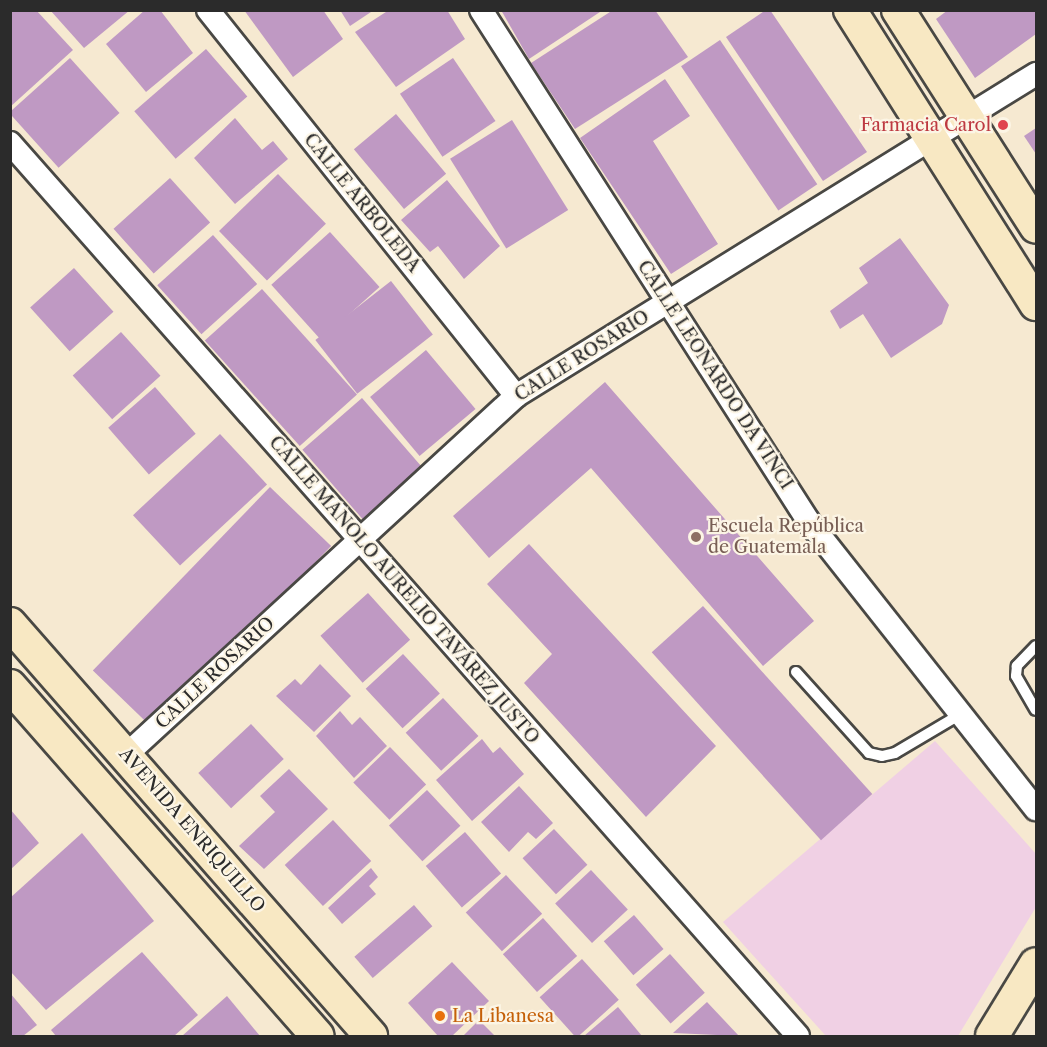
<!DOCTYPE html>
<meta charset="utf-8">
<style>
body{margin:0}
#map{position:relative;width:1047px;height:1047px;overflow:hidden;background:#f6e9d1;font-family:"Libre Caslon Text",serif}
div>[style]{position:absolute}
.built>*{inset:0;background:#f0d0e4}
.building>*{inset:0;background:#bf99c3;transform-origin:0 0}
.roads{filter:drop-shadow(2px 0 #494844) drop-shadow(-2px 0 #494844) drop-shadow(0 2px #494844) drop-shadow(0 -2px #494844)}
.lane>*{height:10px;margin:-5px;padding:0 5px;transform-origin:5px;border-radius:5px;background:#fff}
.street>*{height:22px;margin:-11px;padding:0 11px;transform-origin:11px;border-radius:11px;background:#fff}
.secondary>*{height:32px;margin:-16px;padding:0 16px;transform-origin:16px;border-radius:16px;background:#f8e8c3}
.dots>*{width:16px;height:16px;translate:-50% -50%;box-sizing:border-box;border:3px solid #fcf5e5;border-radius:50%}
span{translate:-50% -50%;white-space:nowrap;text-align:center;line-height:1.15;-webkit-text-stroke:4.5px #fcf5e5;paint-order:stroke}
.health-label{font-size:18px;color:#be3a42}
.right{translate:-100% -50%;text-align:right}
.street-label{font-size:18px;color:#2b2b2b}
.education-label{font-size:18px;color:#785e54}
.left{translate:0 -50%;text-align:left}
.food-label{font-size:18px;color:#c56008}
.frame{position:absolute;inset:0;border:12px solid #2b2b2b;pointer-events:none}
</style>
<div id="map">
<div class="built">
<i style="clip-path:polygon(935px 741px,1036px 854px,1036px 907px,958px 1036px,826px 1036px,723px 922px)"></i>
</div>
<div class="building">
<i style="clip-path:polygon(36px 10px,73px 50px,10px 107px,10px 11px)"></i>
<i style="clip-path:polygon(50px 10px,130px 10px,84px 48px)"></i>
<i style="clip-path:polygon(145px 10px,160px 10px,193px 53px,146px 92px,106px 44px)"></i>
<i style="clip-path:polygon(244px 10px,323px 10px,343px 39px,293px 77px)"></i>
<i style="clip-path:polygon(340px 10px,374px 10px,350px 26px)"></i>
<i style="clip-path:polygon(389px 10px,447px 10px,465px 39px,396px 87px,355px 32px)"></i>
<i style="clip-path:polygon(501px 10px,603px 10px,529px 59px)"></i>
<i style="clip-path:polygon(613px 10px,655px 10px,688px 57px,575px 129px,531px 63px)"></i>
<i style="clip-path:polygon(766px 10px,770px 10px,867px 152px,823px 181px,726px 37px)"></i>
<i style="clip-path:polygon(948px 10px,1036px 10px,1036px 34px,975px 78px,936px 19px)"></i>
<i style="left:720px;top:40px;width:174px;height:47px;rotate:56deg"></i>
<i style="left:206px;top:49px;width:63px;height:95px;rotate:49deg"></i>
<i style="left:70px;top:58px;width:74px;height:82px;rotate:48deg"></i>
<i style="left:453px;top:58px;width:76px;height:64px;rotate:56deg"></i>
<i style="clip-path:polygon(665px 79px,690px 116px,653px 141px,718px 244px,671px 274px,580px 138px)"></i>
<i style="left:396px;top:114px;width:78px;height:55px;rotate:50deg"></i>
<i style="clip-path:polygon(235px 118px,262px 150px,273px 141px,288px 159px,235px 204px,194px 158px)"></i>
<i style="left:512px;top:120px;width:106px;height:73px;rotate:58deg"></i>
<i style="clip-path:polygon(1036px 128px,1036px 154px,1024px 136px)"></i>
<i style="left:278px;top:174px;width:69px;height:82px;rotate:46deg"></i>
<i style="left:170px;top:178px;width:60px;height:76px;rotate:48deg"></i>
<i style="clip-path:polygon(447px 180px,500px 246px,464px 279px,438px 246px,430px 252px,401px 220px)"></i>
<i style="left:330px;top:232px;width:74px;height:79px;rotate:48deg"></i>
<i style="left:213px;top:235px;width:66px;height:75px;rotate:48deg"></i>
<i style="clip-path:polygon(900px 238px,949px 305px,942px 324px,891px 358px,863px 314px,840px 329px,830px 311px,868px 283px,859px 268px)"></i>
<i style="left:74px;top:268px;width:59px;height:59px;rotate:48deg"></i>
<i style="left:391px;top:281px;width:68px;height:96px;rotate:52deg"></i>
<i style="left:262px;top:289px;width:142px;height:77px;rotate:48deg"></i>
<i style="left:121px;top:332px;width:59px;height:65px;rotate:48deg"></i>
<i style="left:426px;top:350px;width:77px;height:73px;rotate:50deg"></i>
<i style="clip-path:polygon(605px 382px,814px 621px,763px 666px,591px 468px,489px 558px,453px 516px)"></i>
<i style="left:155px;top:387px;width:62px;height:62px;rotate:49deg"></i>
<i style="left:362px;top:398px;width:92px;height:79px;rotate:49deg"></i>
<i style="left:220px;top:434px;width:69px;height:119px;rotate:47deg"></i>
<i style="left:270px;top:487px;width:85px;height:255px;rotate:44deg"></i>
<i style="clip-path:polygon(529px 544px,716px 746px,646px 817px,524px 683px,552px 654px,487px 584px)"></i>
<i style="left:368px;top:593px;width:63px;height:64px;rotate:48deg"></i>
<i style="left:703px;top:606px;width:253px;height:69px;rotate:48deg"></i>
<i style="left:403px;top:654px;width:54px;height:51px;rotate:47deg"></i>
<i style="clip-path:polygon(320px 664px,351px 696px,314px 732px,276px 696px,295px 679px,301px 685px)"></i>
<i style="left:443px;top:698px;width:52px;height:51px;rotate:47deg"></i>
<i style="clip-path:polygon(340px 711px,352px 725px,360px 717px,387px 746px,354px 778px,316px 736px)"></i>
<i style="left:251px;top:724px;width:48px;height:72px;rotate:47deg"></i>
<i style="clip-path:polygon(482px 739px,493px 753px,500px 747px,524px 774px,472px 821px,436px 780px)"></i>
<i style="left:390px;top:747px;width:52px;height:51px;rotate:46deg"></i>
<i style="clip-path:polygon(289px 769px,328px 809px,264px 869px,239px 846px,275px 812px,260px 796px)"></i>
<i style="clip-path:polygon(519px 786px,553px 823px,536px 839px,528px 832px,509px 852px,481px 822px)"></i>
<i style="left:427px;top:790px;width:49px;height:52px;rotate:47deg"></i>
<i style="clip-path:polygon(10px 809px,39px 843px,10px 870px)"></i>
<i style="left:333px;top:820px;width:56px;height:66px;rotate:47deg"></i>
<i style="left:554px;top:829px;width:49px;height:43px;rotate:47deg"></i>
<i style="left:465px;top:832px;width:55px;height:52px;rotate:49deg"></i>
<i style="clip-path:polygon(82px 833px,154px 921px,46px 1010px,10px 971px,10px 898px)"></i>
<i style="clip-path:polygon(371px 868px,378px 877px,369px 886px,376px 894px,342px 924px,328px 908px)"></i>
<i style="left:591px;top:870px;width:54px;height:49px;rotate:47deg"></i>
<i style="left:506px;top:875px;width:53px;height:55px;rotate:47deg"></i>
<i style="left:414px;top:905px;width:28px;height:79px;rotate:49deg"></i>
<i style="left:634px;top:915px;width:45px;height:40px;rotate:49deg"></i>
<i style="left:543px;top:918px;width:51px;height:54px;rotate:48deg"></i>
<i style="clip-path:polygon(142px 952px,198px 1015px,174px 1036px,56px 1036px,51px 1030px)"></i>
<i style="left:670px;top:954px;width:52px;height:46px;rotate:48deg"></i>
<i style="left:582px;top:959px;width:55px;height:57px;rotate:48deg"></i>
<i style="clip-path:polygon(452px 962px,489px 1001px,452px 1036px,438px 1036px,408px 1003px)"></i>
<i style="clip-path:polygon(10px 993px,37px 1025px,23px 1036px,10px 1036px)"></i>
<i style="clip-path:polygon(227px 996px,260px 1036px,182px 1036px)"></i>
<i style="clip-path:polygon(707px 1002px,739px 1036px,673px 1033px)"></i>
<i style="clip-path:polygon(618px 1007px,642px 1036px,584px 1036px)"></i>
<i style="clip-path:polygon(479px 1020px,495px 1036px,463px 1036px)"></i>
</div>
<div class="roads">
<div class="lane">
<i style="left:1036px;top:646px;width:28px;rotate:134deg"></i>
<i style="left:1017px;top:666px;width:10px;rotate:96deg"></i>
<i style="left:1016px;top:676px;width:39px;rotate:60deg"></i>
<i style="left:796px;top:672px;width:109px;rotate:48deg"></i>
<i style="left:869px;top:753px;width:13px;rotate:13deg"></i>
<i style="left:882px;top:756px;width:13px;rotate:-13deg"></i>
<i style="left:895px;top:753px;width:77px;rotate:-30.6deg"></i>
</div>
<div class="street">
<i style="left:208px;top:10px;width:494px;rotate:51.4deg"></i>
<i style="left:481px;top:10px;width:608px;rotate:57.36deg"></i>
<i style="left:809px;top:522px;width:366px;rotate:51.7deg"></i>
<i style="left:10px;top:143px;width:1191px;rotate:48.57deg"></i>
<i style="left:126px;top:755px;width:530px;rotate:-42.63deg"></i>
<i style="left:516px;top:396px;width:612px;rotate:-31.77deg"></i>
</div>
<div class="secondary">
<i style="left:850px;top:10px;width:348px;rotate:57.7deg"></i>
<i style="left:898px;top:10px;width:257px;rotate:57.5deg"></i>
<i style="left:10px;top:624px;width:548px;rotate:48.77deg"></i>
<i style="left:10px;top:686px;width:466px;rotate:48.7deg"></i>
<i style="left:992px;top:1036px;width:84px;rotate:-58.6deg"></i>
</div>
</div>
<div class="dots">
<i style="left:1003px;top:125px;background:#e0444e"></i>
<i style="left:696px;top:537px;background:#8d6e63"></i>
<i style="left:440px;top:1016px;background:#e8710a"></i>
</div>
<div class="health-label">
<span class="right" style="left:991px;top:125px">Farmacia Carol</span>
</div>
<div class="street-label">
<span style="left:362px;top:203px;rotate:51deg">CALLE ARBOLEDA</span>
<span style="left:582px;top:356px;rotate:-32deg">CALLE ROSARIO</span>
<span style="left:715px;top:375px;rotate:57deg">CALLE LEONARDO DA VINCI</span>
<span style="left:404px;top:590px;rotate:49deg">CALLE MANOLO AURELIO TAVÁREZ JUSTO</span>
<span style="left:215px;top:673px;rotate:-43deg">CALLE ROSARIO</span>
<span style="left:192px;top:830px;rotate:49deg">AVENIDA ENRIQUILLO</span>
</div>
<div class="education-label">
<span class="left" style="left:708px;top:537px">Escuela República<br>de Guatemala</span>
</div>
<div class="food-label">
<span class="left" style="left:452px;top:1016px">La Libanesa</span>
</div>
<div class="frame"></div>
</div>
